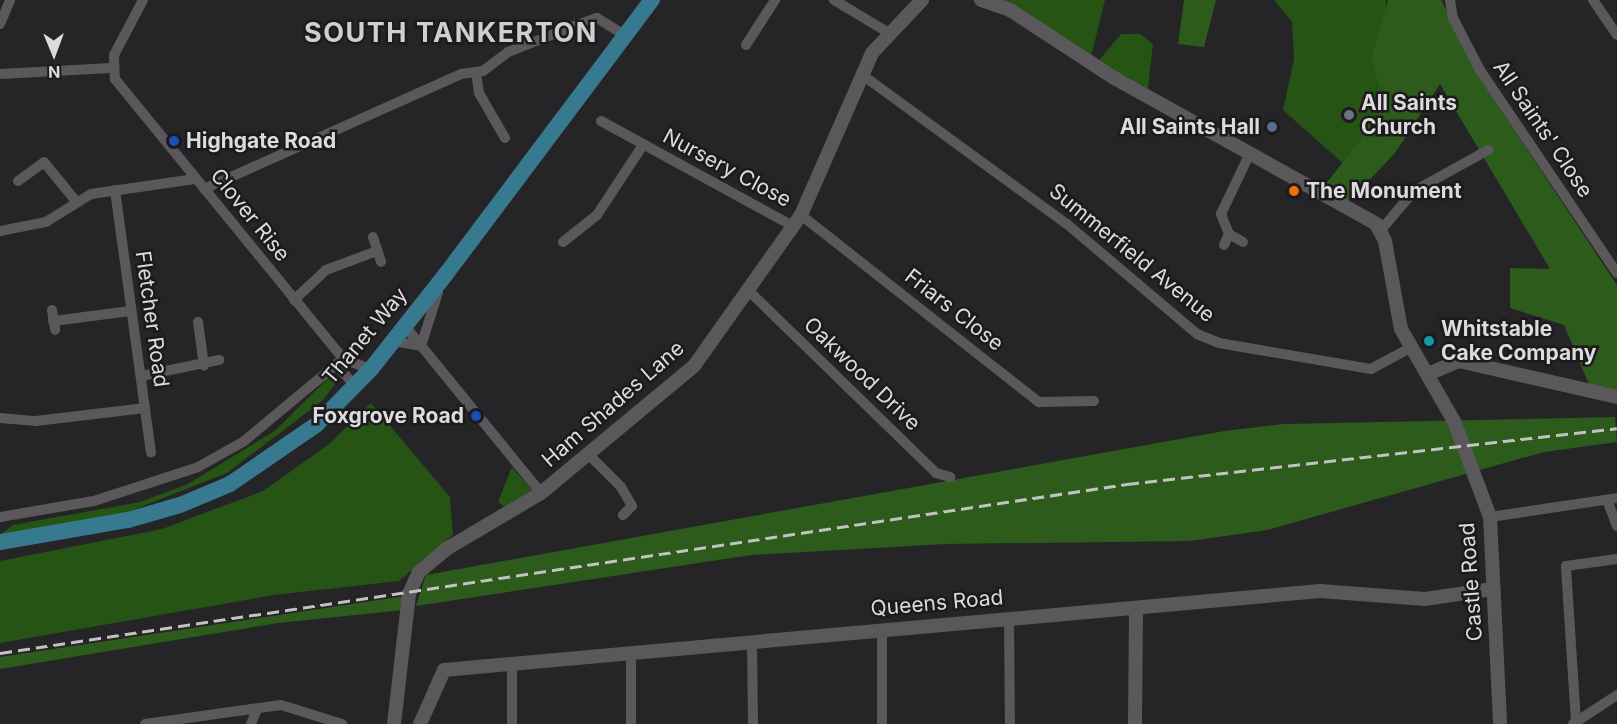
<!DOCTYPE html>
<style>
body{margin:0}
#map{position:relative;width:1617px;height:724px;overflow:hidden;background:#252427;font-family:Inter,sans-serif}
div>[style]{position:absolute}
.green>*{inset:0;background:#265414}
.forest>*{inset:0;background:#2c5b1b}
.minor>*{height:10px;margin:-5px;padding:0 5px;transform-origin:5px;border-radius:5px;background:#5a585b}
.tertiary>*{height:14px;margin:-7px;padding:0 7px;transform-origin:7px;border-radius:7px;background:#5a585b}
.primary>*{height:16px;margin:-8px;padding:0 8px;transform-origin:8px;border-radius:8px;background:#377a90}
.rail>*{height:3px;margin-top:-1.5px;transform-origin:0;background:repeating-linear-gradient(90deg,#c3c1c3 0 12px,transparent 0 18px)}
.dots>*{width:16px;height:16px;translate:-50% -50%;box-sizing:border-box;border:3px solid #1c1a1d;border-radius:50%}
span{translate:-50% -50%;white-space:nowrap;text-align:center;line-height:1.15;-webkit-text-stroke:5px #1c1a1d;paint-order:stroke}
.poi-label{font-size:21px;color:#dddbdd;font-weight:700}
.left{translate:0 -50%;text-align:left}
.right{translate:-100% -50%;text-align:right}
.street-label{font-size:21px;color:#dddbdd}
.district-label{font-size:27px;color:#d1ced2;font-weight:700;letter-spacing:1.5px}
.north{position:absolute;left:24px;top:24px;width:60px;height:60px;-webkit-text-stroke:4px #1c1a1d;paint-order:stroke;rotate:179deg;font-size:16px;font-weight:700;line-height:24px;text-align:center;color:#dddbdd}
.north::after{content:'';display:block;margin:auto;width:21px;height:27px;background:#dddbdd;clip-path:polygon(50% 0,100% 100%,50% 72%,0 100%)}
</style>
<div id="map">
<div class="green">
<i style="clip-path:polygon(995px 0,1105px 0,1091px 57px)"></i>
<i style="clip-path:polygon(1274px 0,1386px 0,1386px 48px,1413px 103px,1347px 167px,1283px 110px,1294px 59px,1292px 22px)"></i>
<i style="clip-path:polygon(1121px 34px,1140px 34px,1153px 44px,1147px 97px,1095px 65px)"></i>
<i style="clip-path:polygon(331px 375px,337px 382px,322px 401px,227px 473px,125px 513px,0 535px,13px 525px,140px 502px,188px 484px,276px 430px)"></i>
<i style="clip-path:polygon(371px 403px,450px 497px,453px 535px,399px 581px,274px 595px,0 643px,0 561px,162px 529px,263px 491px,328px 445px)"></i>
<i style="clip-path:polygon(512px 467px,532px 490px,509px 510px,498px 502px)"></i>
</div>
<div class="forest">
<i style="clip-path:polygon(1184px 0,1216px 0,1204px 47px,1178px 44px)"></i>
<i style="clip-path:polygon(1388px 0,1441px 0,1489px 92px,1617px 285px,1617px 392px,1590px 387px,1564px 325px,1510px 308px,1510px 268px,1550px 269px,1440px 84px,1395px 153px,1349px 202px,1322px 189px,1394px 96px,1379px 86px,1371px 59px)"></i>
<i style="clip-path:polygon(1615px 417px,1617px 442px,1544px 452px,1267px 530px,1190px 541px,945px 544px,751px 555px,416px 606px,426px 575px,1224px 431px,1283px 424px)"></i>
<i style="clip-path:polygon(405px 596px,404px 610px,278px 623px,0 669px,0 657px)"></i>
</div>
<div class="minor">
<i style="left:143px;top:0;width:62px;rotate:117.8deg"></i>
<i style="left:114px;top:55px;width:24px;rotate:88deg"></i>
<i style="left:115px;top:79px;width:361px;rotate:50.8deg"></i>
<i style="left:343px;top:359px;width:30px;rotate:20deg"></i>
<i style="left:834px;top:0;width:64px;rotate:31deg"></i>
<i style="left:1450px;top:0;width:18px;rotate:81deg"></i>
<i style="left:1453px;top:18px;width:59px;rotate:62.6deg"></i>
<i style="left:1480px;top:70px;width:245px;rotate:56deg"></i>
<i style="left:1593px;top:0;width:42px;rotate:55.6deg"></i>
<i style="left:0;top:24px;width:26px;rotate:-67deg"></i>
<i style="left:746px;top:45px;width:54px;rotate:-57.2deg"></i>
<i style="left:476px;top:72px;width:21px;rotate:82deg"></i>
<i style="left:479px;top:93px;width:52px;rotate:60deg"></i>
<i style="left:0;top:74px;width:111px;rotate:-3.1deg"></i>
<i style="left:861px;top:74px;width:255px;rotate:36.1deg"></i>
<i style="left:1067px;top:224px;width:170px;rotate:40.2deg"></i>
<i style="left:1197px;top:334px;width:24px;rotate:22deg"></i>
<i style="left:1219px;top:343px;width:154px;rotate:9.7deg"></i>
<i style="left:1371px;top:369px;width:44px;rotate:-28.3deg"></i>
<i style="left:601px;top:121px;width:219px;rotate:28.7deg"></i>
<i style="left:18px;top:181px;width:32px;rotate:-36deg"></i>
<i style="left:44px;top:162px;width:49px;rotate:50.8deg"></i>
<i style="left:204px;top:189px;width:282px;rotate:-24.1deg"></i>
<i style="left:461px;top:74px;width:22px;rotate:-8deg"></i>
<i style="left:483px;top:71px;width:31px;rotate:-37deg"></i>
<i style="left:508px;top:52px;width:66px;rotate:-21.5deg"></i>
<i style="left:569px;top:28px;width:30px;rotate:-20deg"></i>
<i style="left:597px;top:18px;width:34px;rotate:32deg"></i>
<i style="left:115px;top:190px;width:265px;rotate:82.2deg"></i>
<i style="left:801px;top:215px;width:303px;rotate:38.2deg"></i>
<i style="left:1039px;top:402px;width:55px;rotate:-1deg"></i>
<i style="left:1381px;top:230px;width:51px;rotate:-49.8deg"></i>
<i style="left:1414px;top:191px;width:85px;rotate:-29deg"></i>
<i style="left:0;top:231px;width:47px;rotate:-11.1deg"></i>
<i style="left:46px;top:222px;width:53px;rotate:-31.9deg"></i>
<i style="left:91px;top:194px;width:105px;rotate:-8.2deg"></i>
<i style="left:373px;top:237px;width:26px;rotate:72deg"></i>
<i style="left:563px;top:242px;width:43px;rotate:-38.5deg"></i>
<i style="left:597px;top:215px;width:84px;rotate:-56.7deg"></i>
<i style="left:1243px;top:242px;width:16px;rotate:-150deg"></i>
<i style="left:1229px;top:234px;width:22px;rotate:-112deg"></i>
<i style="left:1221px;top:214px;width:65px;rotate:-64.6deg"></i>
<i style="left:1224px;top:245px;width:12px;rotate:-66deg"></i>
<i style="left:750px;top:292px;width:260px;rotate:44.2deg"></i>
<i style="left:936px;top:473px;width:15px;rotate:16deg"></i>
<i style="left:294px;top:300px;width:44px;rotate:-43.2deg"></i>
<i style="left:326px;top:270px;width:54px;rotate:-20.4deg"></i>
<i style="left:52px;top:310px;width:20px;rotate:81deg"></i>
<i style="left:53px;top:321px;width:78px;rotate:-7.4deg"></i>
<i style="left:198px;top:322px;width:44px;rotate:82.2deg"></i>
<i style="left:405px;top:326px;width:215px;rotate:50.8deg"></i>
<i style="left:393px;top:341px;width:28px;rotate:10deg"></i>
<i style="left:421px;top:346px;width:57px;rotate:-72.5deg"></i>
<i style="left:343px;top:359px;width:12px;rotate:95deg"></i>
<i style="left:342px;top:371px;width:20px;rotate:49deg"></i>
<i style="left:141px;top:376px;width:80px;rotate:-11.6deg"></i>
<i style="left:0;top:418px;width:36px;rotate:5deg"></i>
<i style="left:36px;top:421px;width:110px;rotate:-6.8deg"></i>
<i style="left:589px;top:455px;width:45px;rotate:45deg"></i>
<i style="left:621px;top:487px;width:22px;rotate:60deg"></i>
<i style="left:632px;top:506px;width:13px;rotate:135deg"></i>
<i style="left:1607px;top:500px;width:28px;rotate:69deg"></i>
<i style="left:0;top:517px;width:95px;rotate:-9.7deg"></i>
<i style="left:94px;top:501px;width:109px;rotate:-18.1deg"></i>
<i style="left:198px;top:467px;width:51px;rotate:-29.1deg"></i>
<i style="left:243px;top:442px;width:130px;rotate:-39.7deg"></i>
<i style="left:1490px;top:517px;width:128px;rotate:-8.5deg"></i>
<i style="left:1009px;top:618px;width:106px;rotate:89.5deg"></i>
<i style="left:882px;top:629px;width:95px;rotate:90deg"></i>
<i style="left:752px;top:642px;width:82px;rotate:89.3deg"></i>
<i style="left:631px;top:653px;width:71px;rotate:90deg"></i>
<i style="left:512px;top:663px;width:61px;rotate:90deg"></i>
<i style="left:1576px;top:722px;width:156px;rotate:-93.7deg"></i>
<i style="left:1566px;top:566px;width:51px;rotate:-7.8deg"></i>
<i style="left:145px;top:724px;width:137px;rotate:-8deg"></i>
<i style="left:281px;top:705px;width:64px;rotate:17.3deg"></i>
<i style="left:251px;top:724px;width:16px;rotate:-68deg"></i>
<i style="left:1573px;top:724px;width:53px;rotate:-33.4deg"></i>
</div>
<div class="tertiary">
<i style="left:981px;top:0;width:31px;rotate:19deg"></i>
<i style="left:1010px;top:10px;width:126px;rotate:33.1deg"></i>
<i style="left:1116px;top:79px;width:298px;rotate:29.1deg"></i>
<i style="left:1376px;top:224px;width:19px;rotate:62deg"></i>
<i style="left:1385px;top:241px;width:89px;rotate:79.7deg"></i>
<i style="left:1401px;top:329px;width:106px;rotate:60.1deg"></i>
<i style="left:1454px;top:421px;width:103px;rotate:69.4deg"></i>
<i style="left:1490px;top:517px;width:207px;rotate:87.2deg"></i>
<i style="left:1428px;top:374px;width:34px;rotate:-23deg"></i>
<i style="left:1459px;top:361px;width:162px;rotate:12.8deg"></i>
<i style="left:394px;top:724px;width:131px;rotate:-83.4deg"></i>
<i style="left:409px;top:594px;width:24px;rotate:-66deg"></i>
<i style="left:419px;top:572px;width:38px;rotate:-40deg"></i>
<i style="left:448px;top:548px;width:108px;rotate:-30.6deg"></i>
<i style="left:541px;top:493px;width:199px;rotate:-39.7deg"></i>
<i style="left:694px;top:366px;width:185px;rotate:-54.7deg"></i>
<i style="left:801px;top:215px;width:177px;rotate:-66.3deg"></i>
<i style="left:872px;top:53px;width:73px;rotate:-46.7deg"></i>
<i style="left:420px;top:724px;width:59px;rotate:-66deg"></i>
<i style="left:444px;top:670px;width:880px;rotate:-5.15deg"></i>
<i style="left:1320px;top:591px;width:105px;rotate:4.4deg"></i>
<i style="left:1425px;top:599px;width:69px;rotate:-8.4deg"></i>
<i style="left:1135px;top:724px;width:116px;rotate:-89.5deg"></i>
</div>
<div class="primary">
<i style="left:0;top:542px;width:130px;rotate:-9.8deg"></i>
<i style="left:128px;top:520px;width:54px;rotate:-16.1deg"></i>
<i style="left:180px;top:505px;width:54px;rotate:-22.8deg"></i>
<i style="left:230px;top:484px;width:104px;rotate:-34.5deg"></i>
<i style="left:316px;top:425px;width:78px;rotate:-45.5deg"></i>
<i style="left:371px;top:369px;width:121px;rotate:-51.7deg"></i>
<i style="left:446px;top:274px;width:343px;rotate:-53.1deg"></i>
</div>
<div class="rail">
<i style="left:0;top:653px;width:1140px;rotate:-8.53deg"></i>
<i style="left:1127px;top:484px;width:493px;rotate:-6.5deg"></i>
</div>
<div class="dots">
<i style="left:1349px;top:115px;background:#6b7280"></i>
<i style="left:1272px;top:127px;background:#5c6f8a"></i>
<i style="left:174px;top:141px;background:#1a4fb4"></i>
<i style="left:1294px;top:191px;background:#e8710a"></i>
<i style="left:1429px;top:341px;background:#0f9aa8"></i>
<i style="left:476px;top:416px;background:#1a4fb4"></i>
</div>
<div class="poi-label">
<span class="left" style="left:1361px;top:115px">All Saints<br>Church</span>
<span class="right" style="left:1260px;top:127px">All Saints Hall</span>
<span class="left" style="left:186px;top:141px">Highgate Road</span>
<span class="left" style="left:1306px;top:191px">The Monument</span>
<span class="left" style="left:1441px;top:341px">Whitstable<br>Cake Company</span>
<span class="right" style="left:464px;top:416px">Foxgrove Road</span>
</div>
<div class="street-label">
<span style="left:1543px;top:129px;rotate:56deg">All Saints' Close</span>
<span style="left:727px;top:168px;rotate:28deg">Nursery Close</span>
<span style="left:250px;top:215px;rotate:51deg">Clover Rise</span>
<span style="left:1132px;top:253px;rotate:39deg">Summerfield Avenue</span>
<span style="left:954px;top:310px;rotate:38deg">Friars Close</span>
<span style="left:152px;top:319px;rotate:82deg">Fletcher Road</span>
<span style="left:365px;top:336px;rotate:-50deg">Thanet Way</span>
<span style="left:862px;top:374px;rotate:44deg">Oakwood Drive</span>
<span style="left:613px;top:404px;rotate:-41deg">Ham Shades Lane</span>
<span style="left:1471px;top:582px;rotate:-94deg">Castle Road</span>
<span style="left:937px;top:603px;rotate:-5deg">Queens Road</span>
</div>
<div class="district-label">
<span style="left:451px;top:33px">SOUTH TANKERTON</span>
</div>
<div class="north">N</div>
</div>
